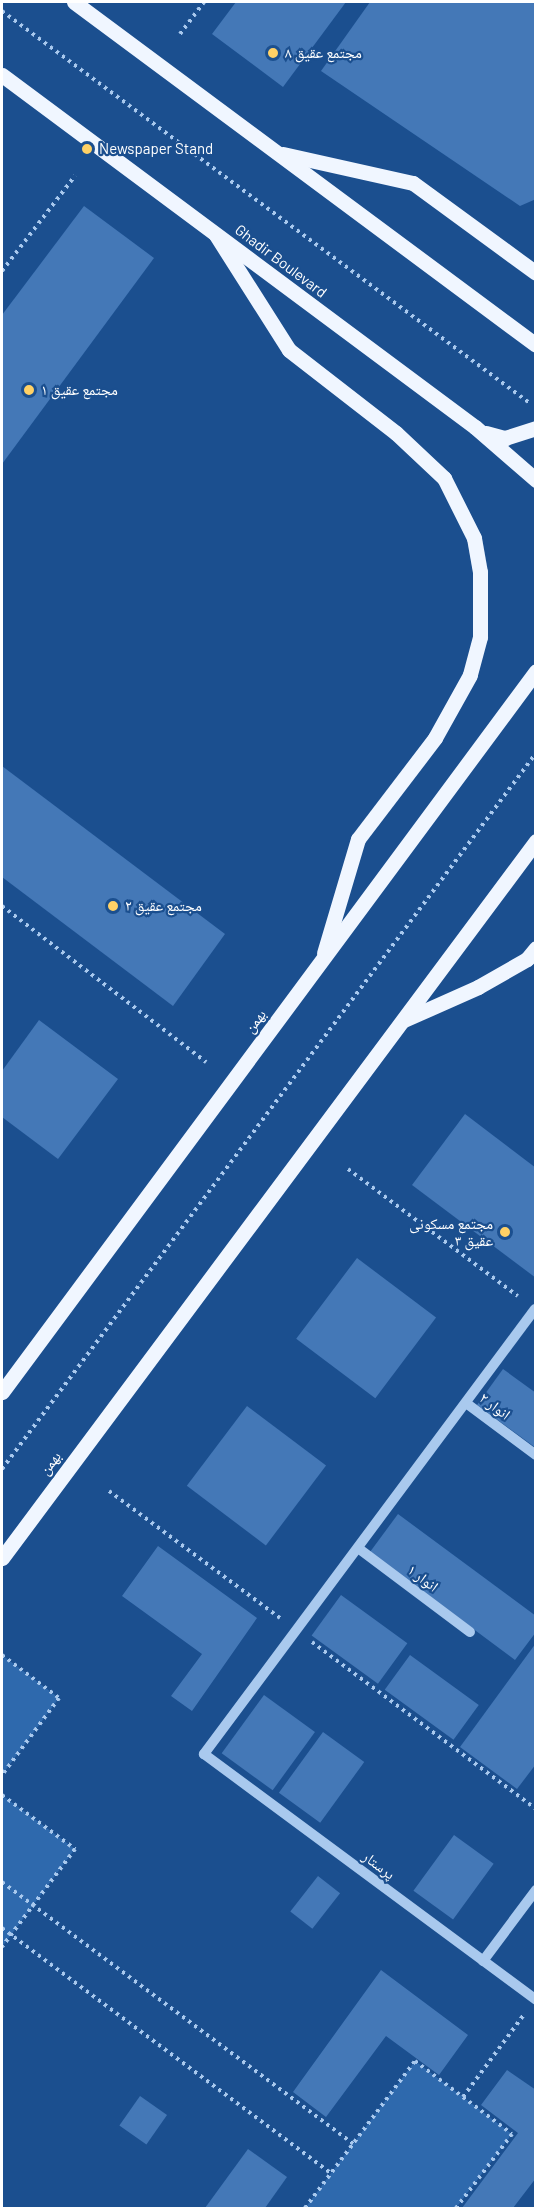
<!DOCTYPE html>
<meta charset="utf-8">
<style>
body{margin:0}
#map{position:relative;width:537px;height:2210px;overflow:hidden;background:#1b4f8f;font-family:Barlow,"Noto Naskh Arabic",sans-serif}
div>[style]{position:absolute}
.green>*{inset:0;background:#2e69ad}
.building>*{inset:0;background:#4478b7;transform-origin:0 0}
.path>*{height:4px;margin-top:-2px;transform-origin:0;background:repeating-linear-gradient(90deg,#a9c9ee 0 3px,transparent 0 7.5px)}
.minor>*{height:10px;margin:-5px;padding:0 5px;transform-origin:5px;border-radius:5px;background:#a9c9ee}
.major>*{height:15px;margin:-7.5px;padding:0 7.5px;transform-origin:7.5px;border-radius:7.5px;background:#f0f6ff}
.dots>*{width:16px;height:16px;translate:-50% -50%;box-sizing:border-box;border:3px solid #1b4f8f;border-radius:50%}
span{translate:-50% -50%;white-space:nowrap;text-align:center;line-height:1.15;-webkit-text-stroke:4.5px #1b4f8f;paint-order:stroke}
.poi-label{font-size:15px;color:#fff}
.left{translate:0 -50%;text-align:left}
.right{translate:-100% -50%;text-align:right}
.street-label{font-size:15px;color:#fff}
.frame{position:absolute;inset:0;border:3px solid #fff;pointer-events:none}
</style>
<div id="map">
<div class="green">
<i style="clip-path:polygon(2px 1655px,59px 1698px,2px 1775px)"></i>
<i style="clip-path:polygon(2px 1795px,75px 1849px,2px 1947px)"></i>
<i style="clip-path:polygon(415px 2061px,512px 2134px,456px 2208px,305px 2208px)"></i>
</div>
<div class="building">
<i style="clip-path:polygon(236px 2px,346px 2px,283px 87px,212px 34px)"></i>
<i style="clip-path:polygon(370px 2px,536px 2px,536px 199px,520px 206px,321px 71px)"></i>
<i style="clip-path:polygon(84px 206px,154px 258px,2px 464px,2px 315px)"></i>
<i style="clip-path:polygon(2px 766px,225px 934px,173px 1006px,2px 877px)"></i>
<i style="clip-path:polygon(39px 1020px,118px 1079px,58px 1159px,2px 1117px,2px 1071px)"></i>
<i style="clip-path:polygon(465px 1114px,536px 1168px,536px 1278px,412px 1185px)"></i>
<i style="left:357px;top:1258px;width:99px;height:101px;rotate:37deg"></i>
<i style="clip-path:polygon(503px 1369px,536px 1393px,536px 1448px,477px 1405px)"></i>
<i style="left:247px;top:1406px;width:99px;height:100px;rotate:37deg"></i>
<i style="clip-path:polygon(398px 1514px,536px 1616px,536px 1632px,515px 1660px,370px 1552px)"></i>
<i style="clip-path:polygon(158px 1546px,257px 1618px,192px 1711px,171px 1696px,202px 1654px,122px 1596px)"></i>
<i style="left:341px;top:1595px;width:82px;height:50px;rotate:36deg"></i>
<i style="clip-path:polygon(536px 1643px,536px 1764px,517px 1789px,460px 1747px)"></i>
<i style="left:410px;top:1655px;width:85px;height:43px;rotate:36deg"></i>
<i style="left:264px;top:1695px;width:63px;height:72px;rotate:36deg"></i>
<i style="left:323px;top:1732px;width:51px;height:75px;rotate:36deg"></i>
<i style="left:454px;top:1835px;width:49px;height:69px;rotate:36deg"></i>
<i style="left:318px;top:1876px;width:28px;height:45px;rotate:38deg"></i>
<i style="clip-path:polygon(381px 1970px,468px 2035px,439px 2075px,386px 2036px,326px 2117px,293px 2092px)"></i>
<i style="clip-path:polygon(507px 2070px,536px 2090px,536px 2178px,513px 2208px,462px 2208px,518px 2133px,481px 2105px)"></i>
<i style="left:140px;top:2096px;width:33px;height:36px;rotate:35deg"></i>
<i style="clip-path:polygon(248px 2149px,287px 2177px,265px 2208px,205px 2208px)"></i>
</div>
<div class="path">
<i style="left:2px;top:11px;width:659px;rotate:36.61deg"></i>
<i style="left:180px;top:34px;width:40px;rotate:-53deg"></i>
<i style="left:2px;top:271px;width:120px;rotate:-52.5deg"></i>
<i style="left:2px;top:906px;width:257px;rotate:37.4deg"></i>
<i style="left:348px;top:1169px;width:212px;rotate:36.8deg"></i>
<i style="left:2px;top:1469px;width:893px;rotate:-53.28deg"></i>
<i style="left:109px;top:1491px;width:213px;rotate:36.6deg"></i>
<i style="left:312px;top:1642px;width:279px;rotate:36.7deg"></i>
<i style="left:2px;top:1655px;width:71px;rotate:37deg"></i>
<i style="left:59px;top:1698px;width:96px;rotate:126.5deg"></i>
<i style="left:2px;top:1795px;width:91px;rotate:36.5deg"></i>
<i style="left:75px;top:1849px;width:122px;rotate:126.7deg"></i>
<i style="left:2px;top:1882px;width:438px;rotate:36.7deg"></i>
<i style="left:2px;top:1928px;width:410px;rotate:36.7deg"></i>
<i style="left:463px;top:2097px;width:101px;rotate:-53.5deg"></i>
<i style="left:305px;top:2208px;width:184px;rotate:-53.2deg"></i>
<i style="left:415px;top:2061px;width:121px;rotate:37deg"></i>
<i style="left:512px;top:2134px;width:93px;rotate:127.1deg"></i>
</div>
<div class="minor">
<i style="left:535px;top:1309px;width:555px;rotate:126.64deg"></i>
<i style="left:204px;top:1754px;width:413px;rotate:36.5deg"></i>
<i style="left:466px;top:1403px;width:87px;rotate:36.6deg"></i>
<i style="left:358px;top:1548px;width:140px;rotate:36.9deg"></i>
<i style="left:483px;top:1961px;width:89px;rotate:-53.3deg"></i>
</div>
<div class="major">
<i style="left:74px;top:2px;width:575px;rotate:36.59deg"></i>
<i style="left:2px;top:75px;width:590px;rotate:36.66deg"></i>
<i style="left:475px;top:427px;width:81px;rotate:41deg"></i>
<i style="left:283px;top:154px;width:133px;rotate:12.6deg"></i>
<i style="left:413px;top:183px;width:152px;rotate:36.2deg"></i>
<i style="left:216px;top:235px;width:136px;rotate:57.6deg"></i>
<i style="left:289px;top:350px;width:135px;rotate:37.8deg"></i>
<i style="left:396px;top:433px;width:66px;rotate:43.2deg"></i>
<i style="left:444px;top:478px;width:67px;rotate:63.4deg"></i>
<i style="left:474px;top:538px;width:35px;rotate:80deg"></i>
<i style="left:480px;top:572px;width:65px;rotate:90deg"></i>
<i style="left:480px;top:637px;width:39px;rotate:105deg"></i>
<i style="left:470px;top:675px;width:72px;rotate:119.1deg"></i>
<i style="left:435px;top:738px;width:127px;rotate:127.3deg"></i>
<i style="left:358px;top:839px;width:119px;rotate:106.6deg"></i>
<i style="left:486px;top:433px;width:20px;rotate:15deg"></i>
<i style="left:505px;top:438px;width:33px;rotate:-18deg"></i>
<i style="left:404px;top:1020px;width:81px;rotate:-24deg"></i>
<i style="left:478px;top:987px;width:56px;rotate:-29.7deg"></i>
<i style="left:527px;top:959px;width:14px;rotate:-51deg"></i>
<i style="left:2px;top:1392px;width:897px;rotate:-53.47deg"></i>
<i style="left:2px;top:1558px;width:894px;rotate:-53.32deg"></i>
</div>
<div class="dots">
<i style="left:273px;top:53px;background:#ffd166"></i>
<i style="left:87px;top:149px;background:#ffd166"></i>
<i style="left:29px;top:390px;background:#ffd166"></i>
<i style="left:113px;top:906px;background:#ffd166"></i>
<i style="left:505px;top:1232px;background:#ffd166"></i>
</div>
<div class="poi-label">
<span class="left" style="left:285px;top:53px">مجتمع عقیق ۸</span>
<span class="left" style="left:99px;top:149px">Newspaper Stand</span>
<span class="left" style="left:41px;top:390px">مجتمع عقیق ۱</span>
<span class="left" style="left:125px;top:906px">مجتمع عقیق ۲</span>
<span class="right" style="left:493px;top:1232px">مجتمع مسکونی<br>عقیق ۳</span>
</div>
<div class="street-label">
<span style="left:281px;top:261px;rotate:37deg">Ghadir Boulevard</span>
<span style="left:255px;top:1021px;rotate:-53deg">بهمن</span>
<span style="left:495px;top:1406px;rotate:37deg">انوار ۲</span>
<span style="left:50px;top:1463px;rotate:-53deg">بهمن</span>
<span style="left:423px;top:1578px;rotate:37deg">انوار ۱</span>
<span style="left:379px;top:1865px;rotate:37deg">پرستار</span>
</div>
<div class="frame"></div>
</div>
